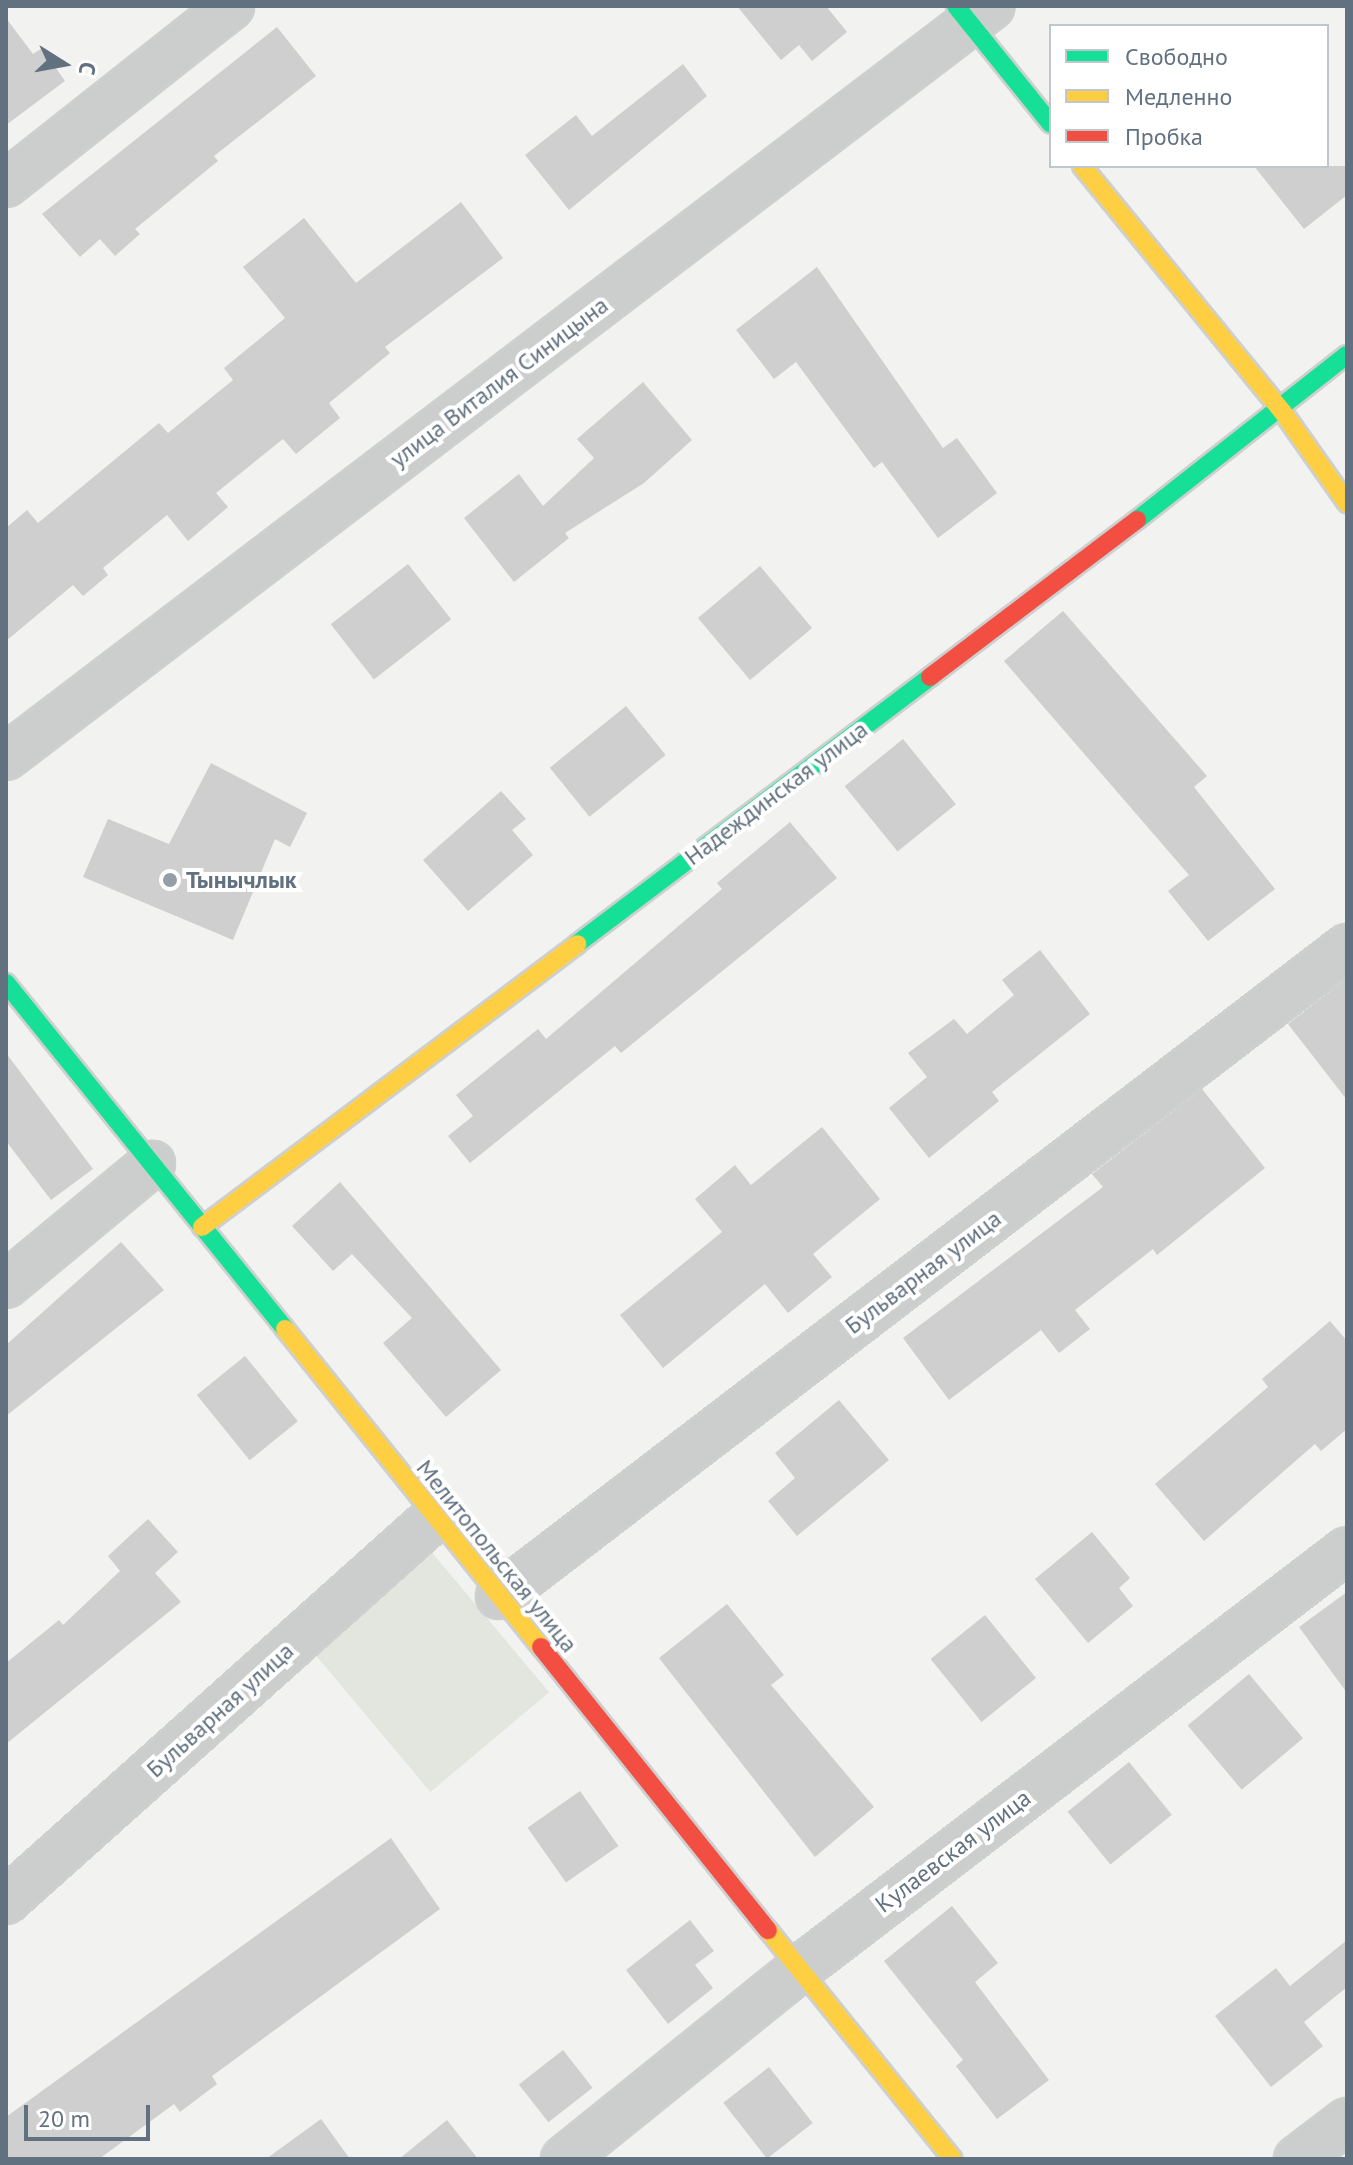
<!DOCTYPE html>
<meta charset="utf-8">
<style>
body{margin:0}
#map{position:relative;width:1353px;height:2165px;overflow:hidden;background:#f2f3f0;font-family:"PT Sans",sans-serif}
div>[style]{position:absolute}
.green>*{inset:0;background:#e2e6de;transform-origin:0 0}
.building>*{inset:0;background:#cecfce;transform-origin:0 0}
.roads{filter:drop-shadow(2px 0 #cecfcf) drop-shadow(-2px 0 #cecfcf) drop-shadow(0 2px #cecfcf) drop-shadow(0 -2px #cecfcf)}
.street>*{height:44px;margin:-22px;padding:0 22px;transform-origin:22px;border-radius:22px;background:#cccdcd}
.fast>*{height:18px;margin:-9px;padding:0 9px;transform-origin:9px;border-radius:9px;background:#16e098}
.slow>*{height:18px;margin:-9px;padding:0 9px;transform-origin:9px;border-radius:9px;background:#ffcf43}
.jam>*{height:18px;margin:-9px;padding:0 9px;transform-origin:9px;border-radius:9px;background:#f24e42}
.dots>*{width:22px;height:22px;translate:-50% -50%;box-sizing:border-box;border:4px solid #fff;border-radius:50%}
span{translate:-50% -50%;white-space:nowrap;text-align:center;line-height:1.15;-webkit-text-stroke:8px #fff;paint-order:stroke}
.street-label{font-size:24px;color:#627180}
.poi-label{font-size:24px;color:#627180;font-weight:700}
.left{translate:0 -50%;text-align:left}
.frame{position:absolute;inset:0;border:8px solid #627180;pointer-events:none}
.legend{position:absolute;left:1049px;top:24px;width:280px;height:144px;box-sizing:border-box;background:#fff;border:2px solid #c0c6cc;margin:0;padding:10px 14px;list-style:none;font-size:24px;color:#627180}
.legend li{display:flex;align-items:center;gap:16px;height:40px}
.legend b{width:40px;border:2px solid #c0c6cc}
.north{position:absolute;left:24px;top:24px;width:80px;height:80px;-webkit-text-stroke:6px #fff;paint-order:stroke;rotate:101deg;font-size:22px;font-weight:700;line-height:32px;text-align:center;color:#627180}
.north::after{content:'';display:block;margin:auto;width:28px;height:36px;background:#627180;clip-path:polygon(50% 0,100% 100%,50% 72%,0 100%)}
.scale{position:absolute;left:24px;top:2105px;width:126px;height:36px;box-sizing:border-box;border:4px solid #627180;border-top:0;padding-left:10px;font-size:24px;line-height:28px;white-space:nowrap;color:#627180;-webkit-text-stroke:6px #fff;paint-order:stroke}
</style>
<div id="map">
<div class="green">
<i style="left:429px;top:1549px;width:187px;height:155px;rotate:50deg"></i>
</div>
<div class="building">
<i style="clip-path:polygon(737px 6px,826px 6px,847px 32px,812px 61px,799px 45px,781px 60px)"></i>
<i style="clip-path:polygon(6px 18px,33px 54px,42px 48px,65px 81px,6px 125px)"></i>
<i style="clip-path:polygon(277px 27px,316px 76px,214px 156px,218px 161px,135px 229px,140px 234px,115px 256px,100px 239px,80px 257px,42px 214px)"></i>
<i style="clip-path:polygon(683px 64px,707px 96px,569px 210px,525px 155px,576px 115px,592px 136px)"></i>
<i style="clip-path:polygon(1254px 166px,1347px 166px,1347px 195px,1304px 229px)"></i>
<i style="clip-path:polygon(461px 202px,503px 258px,385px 347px,390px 353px,329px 403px,340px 418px,296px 454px,283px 439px,216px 493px,228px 507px,188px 541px,167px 515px,103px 568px,108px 575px,83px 596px,73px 585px,6px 641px,6px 528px,27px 510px,38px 523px,159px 423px,168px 433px,233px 380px,224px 368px,285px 318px,243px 267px,304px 218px,356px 283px)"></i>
<i style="clip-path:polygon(817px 267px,943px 448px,957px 438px,997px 493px,938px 538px,882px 462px,874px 468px,796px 362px,774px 379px,736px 330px)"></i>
<i style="clip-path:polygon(643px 382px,692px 440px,644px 483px,565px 533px,569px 538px,514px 582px,464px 518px,519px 474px,543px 506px,594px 458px,577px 439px)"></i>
<i style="left:408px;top:564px;width:70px;height:98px;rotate:52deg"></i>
<i style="left:760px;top:566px;width:81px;height:81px;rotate:50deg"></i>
<i style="clip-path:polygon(1063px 611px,1207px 776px,1194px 787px,1275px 889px,1208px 941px,1168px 891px,1189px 875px,1004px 661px)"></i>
<i style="left:626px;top:706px;width:63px;height:98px;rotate:51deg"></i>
<i style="left:903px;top:739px;width:84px;height:75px;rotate:51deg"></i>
<i style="clip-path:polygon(211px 763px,307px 813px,290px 847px,275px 839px,233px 940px,83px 877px,108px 819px,169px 844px)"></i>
<i style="clip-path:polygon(501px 791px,526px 819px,512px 830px,533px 855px,468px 911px,423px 860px)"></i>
<i style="clip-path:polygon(790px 822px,837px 878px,621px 1053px,615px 1046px,470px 1163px,448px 1136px,473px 1116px,456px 1095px,538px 1029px,546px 1039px,722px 889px,717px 883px)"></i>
<i style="clip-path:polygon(1040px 950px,1090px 1014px,992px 1092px,999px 1101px,929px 1158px,889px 1108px,927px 1077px,908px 1053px,954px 1019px,967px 1034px,1014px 995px,1002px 980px)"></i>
<i style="clip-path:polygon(1347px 978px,1347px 1100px,1288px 1024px)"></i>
<i style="clip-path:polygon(6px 1053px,93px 1169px,51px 1200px,6px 1141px)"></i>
<i style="clip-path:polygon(1202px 1089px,1265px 1168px,1157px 1255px,1153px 1249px,1075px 1310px,1090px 1329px,1059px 1353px,1041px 1330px,949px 1400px,903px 1338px,1103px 1187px,1092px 1174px)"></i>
<i style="clip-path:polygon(822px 1127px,880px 1199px,813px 1254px,832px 1277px,788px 1313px,765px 1284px,663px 1368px,620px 1315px,722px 1232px,695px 1199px,735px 1165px,751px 1185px)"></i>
<i style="clip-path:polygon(340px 1182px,501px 1370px,446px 1417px,383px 1343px,412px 1318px,352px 1254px,333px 1271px,292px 1226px)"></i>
<i style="clip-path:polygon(121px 1242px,164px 1290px,6px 1416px,6px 1345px)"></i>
<i style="clip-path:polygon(1330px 1321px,1347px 1341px,1347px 1429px,1321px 1451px,1315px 1444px,1204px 1541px,1155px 1484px,1268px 1387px,1262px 1379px)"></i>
<i style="left:245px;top:1356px;width:84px;height:62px;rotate:51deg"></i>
<i style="clip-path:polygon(839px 1400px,889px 1460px,797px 1536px,768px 1501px,795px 1478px,775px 1453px)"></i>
<i style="clip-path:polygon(148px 1519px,178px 1552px,155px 1573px,181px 1602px,6px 1744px,6px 1663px,59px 1620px,63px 1625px,120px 1571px,108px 1556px)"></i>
<i style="clip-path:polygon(1092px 1532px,1130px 1578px,1119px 1588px,1133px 1606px,1088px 1643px,1035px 1579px)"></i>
<i style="clip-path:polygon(1347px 1592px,1347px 1693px,1299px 1627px)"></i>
<i style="clip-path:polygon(727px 1604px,784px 1675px,771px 1685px,874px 1807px,815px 1857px,659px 1658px)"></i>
<i style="left:985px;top:1615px;width:81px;height:70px;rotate:51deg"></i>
<i style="left:1249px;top:1674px;width:84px;height:80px;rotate:50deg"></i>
<i style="left:1129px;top:1762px;width:68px;height:79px;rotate:51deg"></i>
<i style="left:580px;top:1791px;width:67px;height:64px;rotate:55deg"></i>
<i style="clip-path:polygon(391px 1838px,440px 1909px,212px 2076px,217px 2084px,180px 2112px,174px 2104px,99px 2159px,6px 2159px,6px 2117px)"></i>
<i style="clip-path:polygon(952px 1906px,998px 1963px,975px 1982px,1049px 2080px,997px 2119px,956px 2066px,963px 2060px,884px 1961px)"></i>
<i style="clip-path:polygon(690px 1920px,714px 1951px,695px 1965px,713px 1988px,668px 2024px,626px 1970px)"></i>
<i style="clip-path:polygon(1347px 1940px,1347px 1987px,1304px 2022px,1323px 2046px,1271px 2087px,1215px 2016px,1276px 1968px,1290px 1986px)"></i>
<i style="left:563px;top:2050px;width:48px;height:56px;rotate:52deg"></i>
<i style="left:769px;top:2067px;width:71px;height:58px;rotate:52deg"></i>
<i style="clip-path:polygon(321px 2119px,350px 2159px,266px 2159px)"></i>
<i style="clip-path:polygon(447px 2120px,478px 2159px,399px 2159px)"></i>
</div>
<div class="roads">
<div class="street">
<i style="left:6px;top:184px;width:287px;rotate:-38.3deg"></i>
<i style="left:6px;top:757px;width:1239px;rotate:-37.3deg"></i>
<i style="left:6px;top:1285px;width:190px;rotate:-39.7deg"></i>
<i style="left:499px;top:1596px;width:1068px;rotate:-37.43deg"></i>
<i style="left:6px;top:1901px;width:574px;rotate:-41.82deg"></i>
<i style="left:564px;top:2159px;width:306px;rotate:-38.9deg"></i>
<i style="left:802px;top:1967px;width:686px;rotate:-37.42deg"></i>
<i style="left:1297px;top:2159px;width:63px;rotate:-37.2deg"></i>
</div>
<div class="fast">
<i style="left:956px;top:6px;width:151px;rotate:51.2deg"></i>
<i style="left:1137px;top:520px;width:267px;rotate:-38.2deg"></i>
<i style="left:577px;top:944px;width:443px;rotate:-37.1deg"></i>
<i style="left:6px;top:983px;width:444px;rotate:51.1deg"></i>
</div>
<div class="slow">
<i style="left:1082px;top:166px;width:316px;rotate:50.8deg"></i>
<i style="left:1282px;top:411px;width:113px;rotate:54.8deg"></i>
<i style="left:202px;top:1227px;width:470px;rotate:-37deg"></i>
<i style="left:285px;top:1329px;width:408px;rotate:51.2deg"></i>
<i style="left:768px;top:1930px;width:294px;rotate:51.1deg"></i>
</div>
<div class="jam">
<i style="left:930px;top:677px;width:260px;rotate:-37.2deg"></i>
<i style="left:541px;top:1647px;width:363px;rotate:51.3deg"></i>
</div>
</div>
<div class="dots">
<i style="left:170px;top:880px;background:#949ea7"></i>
</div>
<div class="street-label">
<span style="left:499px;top:382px;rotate:-37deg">улица Виталия Синицына</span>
<span style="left:776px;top:793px;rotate:-37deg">Надеждинская улица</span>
<span style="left:923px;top:1272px;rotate:-37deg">Бульварная улица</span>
<span style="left:497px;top:1556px;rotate:51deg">Мелитопольская улица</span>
<span style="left:220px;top:1710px;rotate:-42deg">Бульварная улица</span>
<span style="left:953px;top:1851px;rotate:-37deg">Кулаевская улица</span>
</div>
<div class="poi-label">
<span class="left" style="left:186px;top:880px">Тынычлык</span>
</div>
<div class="frame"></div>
<ul class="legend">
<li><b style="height:10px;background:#16e098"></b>Свободно</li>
<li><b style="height:10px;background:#ffcf43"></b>Медленно</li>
<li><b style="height:10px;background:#f24e42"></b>Пробка</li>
</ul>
<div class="north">С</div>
<div class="scale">20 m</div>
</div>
